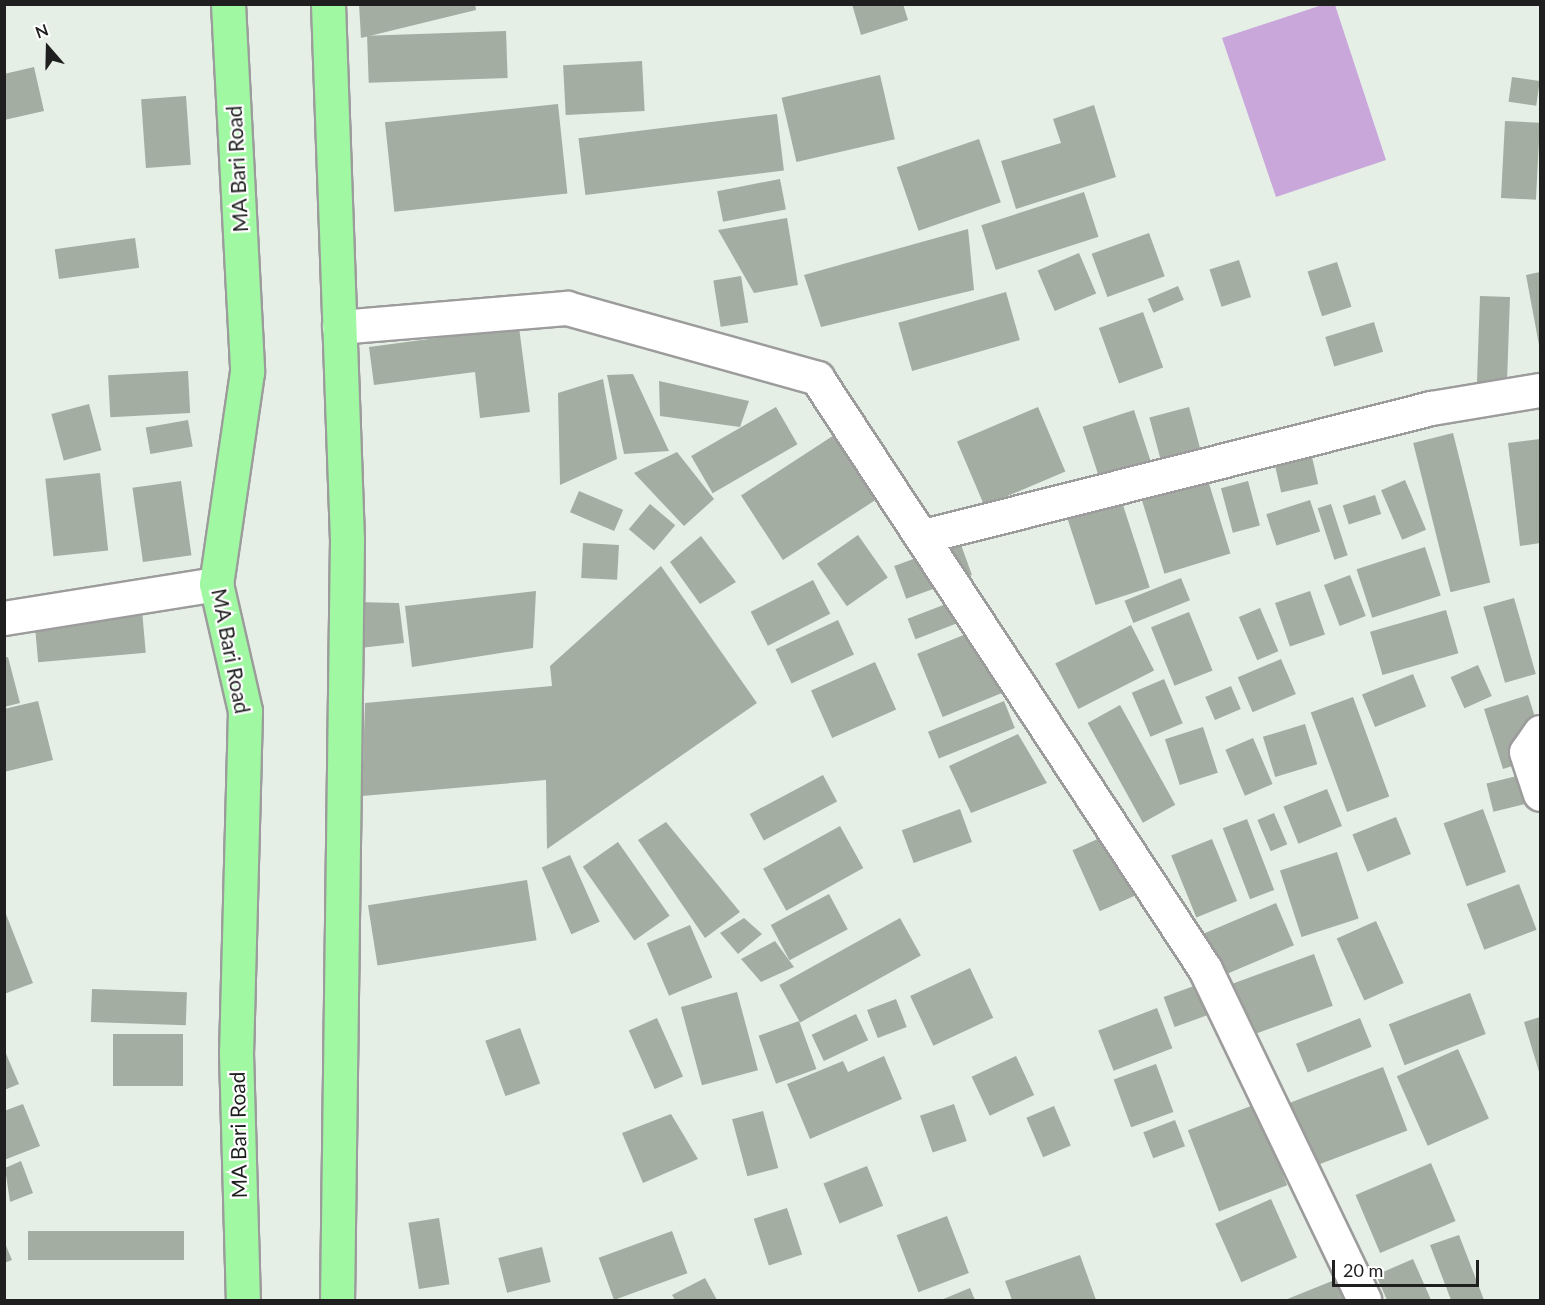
<!DOCTYPE html>
<style>
body{margin:0}
#map{position:relative;width:1545px;height:1305px;overflow:hidden;background:#e5efe6;font-family:Lato,sans-serif}
div>[style]{position:absolute}
.water>*{inset:0;background:#c9a7db}
.building>*{inset:0;background:#a3ada1;transform-origin:0 0}
.roads{filter:drop-shadow(2px 0 #9c9c9c) drop-shadow(-2px 0 #9c9c9c) drop-shadow(0 2px #9c9c9c) drop-shadow(0 -2px #9c9c9c)}
.minor>*{height:33px;margin:-16.5px;padding:0 16.5px;transform-origin:16.5px;border-radius:16.5px;background:#fff}
.major>*{height:33px;margin:-16.5px;padding:0 16.5px;transform-origin:16.5px;border-radius:16.5px;background:#a1f8a2}
span{translate:-50% -50%;white-space:nowrap;text-align:center;line-height:1.15;-webkit-text-stroke:4.5px #fff;paint-order:stroke}
.street-label{font-size:21px;color:#1f1f1f}
.frame{position:absolute;inset:0;border:6px solid #1f1f1f;pointer-events:none}
.north{position:absolute;left:18px;top:18px;width:60px;height:60px;-webkit-text-stroke:4px #fff;paint-order:stroke;rotate:340deg;font-size:16px;font-weight:700;line-height:24px;text-align:center;color:#1f1f1f}
.north::after{content:'';display:block;margin:auto;width:21px;height:27px;background:#1f1f1f;clip-path:polygon(50% 0,100% 100%,50% 72%,0 100%)}
.scale{position:absolute;left:1332px;top:1260px;width:147px;height:27px;box-sizing:border-box;border:3px solid #1f1f1f;border-top:0;padding-left:8px;font-size:18px;line-height:21px;white-space:nowrap;color:#1f1f1f;-webkit-text-stroke:4px #fff;paint-order:stroke}
</style>
<div id="map">
<div class="water">
<i style="clip-path:polygon(1322px 5px,1335px 5px,1386px 160px,1276px 197px,1222px 38px)"></i>
</div>
<div class="building">
<i style="clip-path:polygon(359px 4px,475px 4px,476px 10px,361px 38px)"></i>
<i style="clip-path:polygon(852px 4px,903px 4px,908px 20px,861px 35px)"></i>
<i style="left:506px;top:31px;width:47px;height:139px;rotate:88deg"></i>
<i style="left:642px;top:61px;width:50px;height:79px;rotate:87deg"></i>
<i style="clip-path:polygon(34px 67px,44px 111px,4px 120px,4px 74px)"></i>
<i style="left:880px;top:75px;width:66px;height:101px;rotate:77deg"></i>
<i style="left:1512px;top:77px;width:28px;height:25px;rotate:8deg"></i>
<i style="left:186px;top:96px;width:69px;height:45px;rotate:86deg"></i>
<i style="left:558px;top:104px;width:90px;height:174px;rotate:84deg"></i>
<i style="clip-path:polygon(1094px 105px,1116px 177px,1016px 209px,1001px 161px,1061px 143px,1053px 119px)"></i>
<i style="left:777px;top:114px;width:57px;height:200px;rotate:83deg"></i>
<i style="left:1505px;top:121px;width:35px;height:77px;rotate:3deg"></i>
<i style="left:979px;top:139px;width:67px;height:87px;rotate:71deg"></i>
<i style="left:780px;top:179px;width:31px;height:64px;rotate:79deg"></i>
<i style="left:1084px;top:192px;width:47px;height:108px;rotate:72deg"></i>
<i style="clip-path:polygon(787px 218px,798px 285px,754px 293px,718px 230px)"></i>
<i style="clip-path:polygon(968px 229px,974px 290px,821px 327px,804px 275px)"></i>
<i style="left:1149px;top:233px;width:46px;height:61px;rotate:70deg"></i>
<i style="left:135px;top:238px;width:30px;height:81px;rotate:82deg"></i>
<i style="left:1079px;top:253px;width:44px;height:45px;rotate:67deg"></i>
<i style="left:1239px;top:260px;width:39px;height:31px;rotate:72deg"></i>
<i style="left:1337px;top:262px;width:47px;height:31px;rotate:72deg"></i>
<i style="clip-path:polygon(1540px 272px,1540px 345px,1539px 345px,1526px 275px)"></i>
<i style="left:741px;top:276px;width:47px;height:28px;rotate:81deg"></i>
<i style="left:1178px;top:286px;width:15px;height:33px;rotate:67deg"></i>
<i style="left:1006px;top:292px;width:50px;height:112px;rotate:74deg"></i>
<i style="left:1480px;top:296px;width:30px;height:86px;rotate:2deg"></i>
<i style="left:1143px;top:312px;width:59px;height:47px;rotate:70deg"></i>
<i style="left:1374px;top:322px;width:31px;height:51px;rotate:73deg"></i>
<i style="clip-path:polygon(519px 327px,530px 412px,480px 418px,475px 372px,374px 385px,369px 347px)"></i>
<i style="left:188px;top:371px;width:42px;height:80px;rotate:87deg"></i>
<i style="clip-path:polygon(633px 374px,669px 451px,624px 454px,607px 375px)"></i>
<i style="clip-path:polygon(603px 379px,617px 459px,560px 485px,558px 393px)"></i>
<i style="clip-path:polygon(659px 381px,749px 401px,740px 427px,660px 416px)"></i>
<i style="left:89px;top:404px;width:48px;height:39px;rotate:75deg"></i>
<i style="left:776px;top:407px;width:43px;height:98px;rotate:60deg"></i>
<i style="left:1038px;top:407px;width:70px;height:88px;rotate:67deg"></i>
<i style="left:1189px;top:407px;width:57px;height:41px;rotate:75deg"></i>
<i style="left:1134px;top:410px;width:64px;height:54px;rotate:72deg"></i>
<i style="left:188px;top:420px;width:27px;height:43px;rotate:80deg"></i>
<i style="left:845px;top:428px;width:77px;height:124px;rotate:57deg"></i>
<i style="left:1453px;top:433px;width:154px;height:41px;rotate:76deg"></i>
<i style="clip-path:polygon(1540px 439px,1540px 543px,1520px 546px,1508px 443px)"></i>
<i style="left:1309px;top:444px;width:41px;height:38px;rotate:77deg"></i>
<i style="clip-path:polygon(677px 452px,714px 499px,684px 526px,634px 473px)"></i>
<i style="left:100px;top:473px;width:78px;height:55px;rotate:84deg"></i>
<i style="left:1207px;top:477px;width:80px;height:69px;rotate:73deg"></i>
<i style="left:1405px;top:480px;width:54px;height:26px;rotate:67deg"></i>
<i style="left:181px;top:481px;width:75px;height:49px;rotate:82deg"></i>
<i style="left:1248px;top:481px;width:46px;height:28px;rotate:75deg"></i>
<i style="left:579px;top:491px;width:48px;height:23px;rotate:23deg"></i>
<i style="left:1375px;top:495px;width:20px;height:34px;rotate:72deg"></i>
<i style="left:1121px;top:499px;width:93px;height:57px;rotate:72deg"></i>
<i style="left:1310px;top:500px;width:33px;height:46px;rotate:72deg"></i>
<i style="left:650px;top:504px;width:33px;height:33px;rotate:40deg"></i>
<i style="left:1331px;top:504px;width:54px;height:14px;rotate:72deg"></i>
<i style="left:858px;top:535px;width:52px;height:50px;rotate:55deg"></i>
<i style="clip-path:polygon(701px 536px,736px 582px,700px 604px,670px 562px)"></i>
<i style="left:960px;top:542px;width:35px;height:70px;rotate:70deg"></i>
<i style="left:583px;top:543px;width:36px;height:35px;rotate:3deg"></i>
<i style="left:1425px;top:547px;width:51px;height:72px;rotate:72deg"></i>
<i style="clip-path:polygon(661px 566px,757px 703px,547px 849px,546px 780px,362px 796px,365px 703px,552px 686px,550px 666px)"></i>
<i style="left:1350px;top:575px;width:44px;height:28px;rotate:69deg"></i>
<i style="left:1181px;top:578px;width:24px;height:61px;rotate:68deg"></i>
<i style="left:813px;top:580px;width:38px;height:70px;rotate:63deg"></i>
<i style="clip-path:polygon(536px 591px,533px 648px,412px 667px,405px 606px)"></i>
<i style="left:1310px;top:591px;width:46px;height:37px;rotate:71deg"></i>
<i style="left:972px;top:594px;width:22px;height:69px;rotate:69deg"></i>
<i style="left:1514px;top:598px;width:79px;height:32px;rotate:74deg"></i>
<i style="clip-path:polygon(355px 602px,399px 603px,404px 643px,360px 648px)"></i>
<i style="left:1260px;top:608px;width:47px;height:23px;rotate:67deg"></i>
<i style="left:142px;top:610px;width:43px;height:108px;rotate:85deg"></i>
<i style="left:1446px;top:610px;width:45px;height:79px;rotate:74deg"></i>
<i style="left:1189px;top:612px;width:63px;height:41px;rotate:68deg"></i>
<i style="left:838px;top:620px;width:38px;height:69px;rotate:65deg"></i>
<i style="left:996px;top:622px;width:68px;height:85px;rotate:68deg"></i>
<i style="left:1131px;top:625px;width:51px;height:85px;rotate:63deg"></i>
<i style="clip-path:polygon(8px 657px,20px 703px,4px 707px,4px 658px)"></i>
<i style="left:1281px;top:659px;width:38px;height:47px;rotate:67deg"></i>
<i style="left:875px;top:662px;width:52px;height:70px;rotate:66deg"></i>
<i style="left:1478px;top:665px;width:34px;height:30px;rotate:66deg"></i>
<i style="left:1413px;top:674px;width:35px;height:55px;rotate:68deg"></i>
<i style="left:1164px;top:679px;width:48px;height:35px;rotate:67deg"></i>
<i style="left:1231px;top:686px;width:25px;height:28px;rotate:67deg"></i>
<i style="clip-path:polygon(1528px 695px,1540px 733px,1540px 757px,1503px 769px,1484px 709px)"></i>
<i style="left:1353px;top:697px;width:106px;height:45px;rotate:70deg"></i>
<i style="clip-path:polygon(38px 701px,53px 760px,4px 772px,4px 709px)"></i>
<i style="left:1004px;top:701px;width:29px;height:82px;rotate:68deg"></i>
<i style="left:1120px;top:705px;width:114px;height:37px;rotate:61deg"></i>
<i style="left:1305px;top:724px;width:42px;height:44px;rotate:73deg"></i>
<i style="left:1203px;top:727px;width:48px;height:40px;rotate:72deg"></i>
<i style="clip-path:polygon(1018px 734px,1047px 783px,971px 813px,949px 766px)"></i>
<i style="left:1253px;top:738px;width:50px;height:30px;rotate:67deg"></i>
<i style="left:1533px;top:772px;width:29px;height:48px;rotate:76deg"></i>
<i style="left:823px;top:775px;width:30px;height:83px;rotate:62deg"></i>
<i style="left:1327px;top:789px;width:40px;height:47px;rotate:68deg"></i>
<i style="left:960px;top:809px;width:35px;height:62px;rotate:70deg"></i>
<i style="left:1483px;top:809px;width:67px;height:42px;rotate:70deg"></i>
<i style="left:1274px;top:813px;width:34px;height:18px;rotate:67deg"></i>
<i style="left:1396px;top:817px;width:40px;height:47px;rotate:68deg"></i>
<i style="left:1247px;top:819px;width:76px;height:26px;rotate:69deg"></i>
<i style="clip-path:polygon(666px 822px,740px 912px,705px 938px,638px 840px)"></i>
<i style="left:840px;top:826px;width:48px;height:88px;rotate:61deg"></i>
<i style="left:1120px;top:829px;width:67px;height:52px;rotate:66deg"></i>
<i style="left:1212px;top:839px;width:67px;height:44px;rotate:68deg"></i>
<i style="left:618px;top:842px;width:90px;height:43px;rotate:55deg"></i>
<i style="left:1337px;top:852px;width:70px;height:60px;rotate:72deg"></i>
<i style="left:570px;top:855px;width:73px;height:31px;rotate:66deg"></i>
<i style="left:527px;top:880px;width:61px;height:161px;rotate:81deg"></i>
<i style="left:1519px;top:884px;width:49px;height:56px;rotate:69deg"></i>
<i style="left:829px;top:894px;width:40px;height:66px;rotate:62deg"></i>
<i style="left:1276px;top:903px;width:46px;height:84px;rotate:67deg"></i>
<i style="clip-path:polygon(4px 909px,33px 983px,4px 994px)"></i>
<i style="clip-path:polygon(744px 918px,762px 934px,738px 954px,720px 933px)"></i>
<i style="left:900px;top:918px;width:43px;height:138px;rotate:61deg"></i>
<i style="left:1376px;top:921px;width:68px;height:43px;rotate:66deg"></i>
<i style="left:690px;top:925px;width:57px;height:47px;rotate:67deg"></i>
<i style="clip-path:polygon(775px 941px,794px 967px,761px 982px,741px 959px)"></i>
<i style="left:1314px;top:954px;width:55px;height:92px;rotate:70deg"></i>
<i style="left:970px;top:968px;width:55px;height:66px;rotate:65deg"></i>
<i style="left:1205px;top:982px;width:32px;height:44px;rotate:70deg"></i>
<i style="left:92px;top:989px;width:95px;height:33px;rotate:2deg"></i>
<i style="left:737px;top:992px;width:81px;height:58px;rotate:75deg"></i>
<i style="left:1470px;top:993px;width:44px;height:87px;rotate:69deg"></i>
<i style="left:896px;top:999px;width:30px;height:31px;rotate:69deg"></i>
<i style="left:1157px;top:1008px;width:43px;height:63px;rotate:69deg"></i>
<i style="left:856px;top:1014px;width:29px;height:49px;rotate:65deg"></i>
<i style="clip-path:polygon(1540px 1017px,1540px 1075px,1524px 1022px)"></i>
<i style="left:657px;top:1018px;width:64px;height:31px;rotate:66deg"></i>
<i style="left:1360px;top:1018px;width:31px;height:69px;rotate:68deg"></i>
<i style="left:799px;top:1021px;width:51px;height:43px;rotate:70deg"></i>
<i style="left:520px;top:1028px;width:59px;height:37px;rotate:70deg"></i>
<i style="left:113px;top:1034px;width:70px;height:52px"></i>
<i style="clip-path:polygon(4px 1049px,19px 1084px,4px 1090px)"></i>
<i style="left:1458px;top:1049px;width:76px;height:67px;rotate:66deg"></i>
<i style="clip-path:polygon(884px 1056px,902px 1099px,810px 1139px,787px 1084px,843px 1061px,848px 1072px)"></i>
<i style="left:1016px;top:1056px;width:43px;height:49px;rotate:65deg"></i>
<i style="left:1156px;top:1064px;width:51px;height:45px;rotate:70deg"></i>
<i style="left:1383px;top:1067px;width:68px;height:108px;rotate:69deg"></i>
<i style="clip-path:polygon(23px 1104px,40px 1146px,4px 1160px,4px 1111px)"></i>
<i style="left:954px;top:1104px;width:39px;height:36px;rotate:71deg"></i>
<i style="left:1256px;top:1104px;width:87px;height:73px;rotate:69deg"></i>
<i style="left:1054px;top:1106px;width:43px;height:30px;rotate:67deg"></i>
<i style="left:763px;top:1111px;width:59px;height:32px;rotate:75deg"></i>
<i style="clip-path:polygon(671px 1114px,698px 1159px,643px 1183px,622px 1133px)"></i>
<i style="left:1175px;top:1120px;width:28px;height:34px;rotate:69deg"></i>
<i style="clip-path:polygon(21px 1161px,33px 1193px,10px 1202px,5px 1168px)"></i>
<i style="left:1431px;top:1163px;width:63px;height:82px;rotate:67deg"></i>
<i style="left:867px;top:1166px;width:43px;height:47px;rotate:68deg"></i>
<i style="left:1271px;top:1199px;width:64px;height:61px;rotate:66deg"></i>
<i style="left:787px;top:1208px;width:49px;height:35px;rotate:72deg"></i>
<i style="left:947px;top:1216px;width:61px;height:54px;rotate:69deg"></i>
<i style="left:439px;top:1218px;width:67px;height:31px;rotate:81deg"></i>
<i style="left:184px;top:1231px;width:29px;height:156px;rotate:90deg"></i>
<i style="left:672px;top:1231px;width:45px;height:78px;rotate:70deg"></i>
<i style="clip-path:polygon(1459px 1235px,1484px 1300px,1451px 1300px,1430px 1245px)"></i>
<i style="clip-path:polygon(4px 1241px,12px 1260px,4px 1263px)"></i>
<i style="left:542px;top:1247px;width:36px;height:45px;rotate:76deg"></i>
<i style="clip-path:polygon(1080px 1255px,1096px 1300px,1012px 1300px,1005px 1281px)"></i>
<i style="clip-path:polygon(1413px 1259px,1431px 1300px,1387px 1300px,1376px 1275px)"></i>
<i style="clip-path:polygon(705px 1278px,717px 1300px,675px 1300px,672px 1295px)"></i>
<i style="clip-path:polygon(1337px 1279px,1345px 1300px,1285px 1300px)"></i>
<i style="clip-path:polygon(970px 1288px,975px 1300px,941px 1300px)"></i>
</div>
<div class="roads">
<div class="minor">
<i style="left:339px;top:327px;width:229px;rotate:-4.8deg"></i>
<i style="left:567px;top:308px;width:260px;rotate:15.6deg"></i>
<i style="left:817px;top:378px;width:707px;rotate:56.71deg"></i>
<i style="left:1205px;top:969px;width:367px;rotate:64.3deg"></i>
<i style="left:924px;top:536px;width:523px;rotate:-14.17deg"></i>
<i style="left:1431px;top:408px;width:110px;rotate:-9.4deg"></i>
<i style="left:4px;top:618px;width:215px;rotate:-9.1deg"></i>
<i style="left:1540px;top:732px;width:24px;rotate:125deg"></i>
<i style="left:1526px;top:752px;width:44px;rotate:71.6deg"></i>
</div>
<div class="major">
<i style="left:228px;top:4px;width:368px;rotate:87deg"></i>
<i style="left:247px;top:372px;width:214px;rotate:98.3deg"></i>
<i style="left:216px;top:584px;width:130px;rotate:77.1deg"></i>
<i style="left:245px;top:711px;width:342px;rotate:91.5deg"></i>
<i style="left:236px;top:1053px;width:247px;rotate:88.4deg"></i>
<i style="left:328px;top:4px;width:535px;rotate:87.97deg"></i>
<i style="left:347px;top:539px;width:761px;rotate:90.75deg"></i>
</div>
</div>
<div class="street-label">
<span style="left:237px;top:169px;rotate:-93deg">MA Bari Road</span>
<span style="left:231px;top:651px;rotate:79deg">MA Bari Road</span>
<span style="left:238px;top:1135px;rotate:-91deg">MA Bari Road</span>
</div>
<div class="frame"></div>
<div class="north">N</div>
<div class="scale">20 m</div>
</div>
